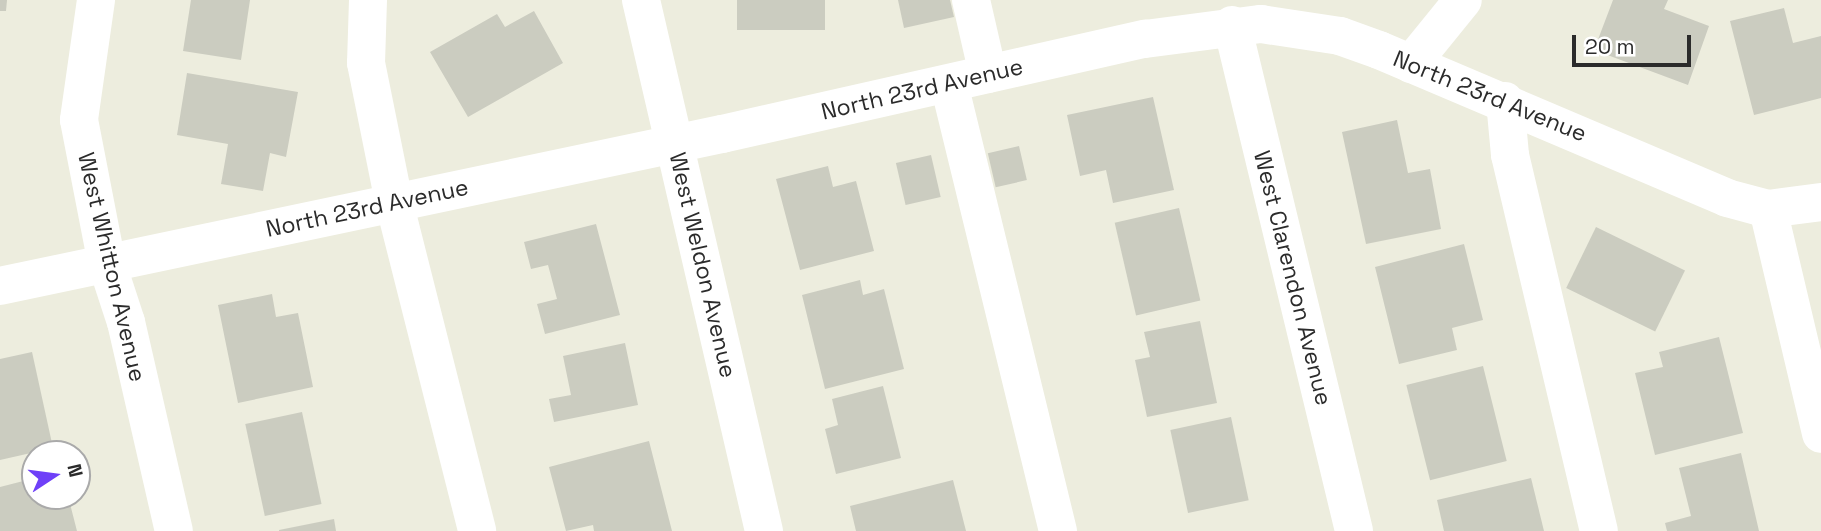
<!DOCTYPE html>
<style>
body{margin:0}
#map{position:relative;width:1821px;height:531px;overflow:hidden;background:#ededde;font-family:"Space Grotesk",sans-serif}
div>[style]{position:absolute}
.building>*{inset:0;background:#cbccc0;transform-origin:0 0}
.minor>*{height:38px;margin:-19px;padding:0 19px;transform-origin:19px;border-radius:19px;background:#fff}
span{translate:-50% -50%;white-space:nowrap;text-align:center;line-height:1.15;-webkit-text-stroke:7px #fff;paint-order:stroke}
.street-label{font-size:23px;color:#2b2b2b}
.north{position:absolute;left:21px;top:440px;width:70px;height:70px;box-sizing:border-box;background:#fff;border:2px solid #aaa;border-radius:50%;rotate:77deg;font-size:19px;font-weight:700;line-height:28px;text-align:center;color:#2b2b2b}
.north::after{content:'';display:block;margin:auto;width:24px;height:32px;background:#6f40f8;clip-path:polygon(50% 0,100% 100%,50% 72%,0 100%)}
.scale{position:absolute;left:1572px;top:35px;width:119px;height:32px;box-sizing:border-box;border:4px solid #2b2b2b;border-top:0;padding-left:9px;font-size:21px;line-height:24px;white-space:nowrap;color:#2b2b2b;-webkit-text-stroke:5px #fff;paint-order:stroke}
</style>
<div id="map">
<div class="building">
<i style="clip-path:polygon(0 0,7px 0,6px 11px,0 11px)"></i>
<i style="clip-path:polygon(191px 0,250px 0,241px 60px,183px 51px)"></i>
<i style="left:737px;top:0;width:88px;height:30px"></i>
<i style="clip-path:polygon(898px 0,950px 0,954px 17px,904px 28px)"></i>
<i style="clip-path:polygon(1613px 0,1668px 0,1664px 9px,1709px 26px,1688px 85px,1594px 50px)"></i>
<i style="clip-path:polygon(1784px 8px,1793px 43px,1821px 36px,1821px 98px,1754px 115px,1730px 21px)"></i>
<i style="clip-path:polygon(534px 11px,563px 63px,468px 117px,430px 52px,497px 14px,505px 27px)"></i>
<i style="clip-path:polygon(187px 73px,298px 92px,286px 157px,270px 153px,263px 191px,221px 184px,228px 144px,177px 135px)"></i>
<i style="clip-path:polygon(1153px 97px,1174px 190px,1113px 203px,1106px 170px,1080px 176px,1067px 115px)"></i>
<i style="clip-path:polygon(1397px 120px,1408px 173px,1430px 169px,1441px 229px,1366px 244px,1342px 132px)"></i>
<i style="left:1019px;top:146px;width:35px;height:32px;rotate:77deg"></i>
<i style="left:931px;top:155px;width:43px;height:36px;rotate:77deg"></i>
<i style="clip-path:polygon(828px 166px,833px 187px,856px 181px,874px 251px,800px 270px,776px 179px)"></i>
<i style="left:1179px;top:208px;width:95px;height:66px;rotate:77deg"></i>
<i style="clip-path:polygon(596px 224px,620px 315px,545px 334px,537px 304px,557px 299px,548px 265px,531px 269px,524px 242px)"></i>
<i style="left:1596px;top:227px;width:99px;height:68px;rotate:26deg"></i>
<i style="clip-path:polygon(1464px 244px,1483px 320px,1452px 328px,1457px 350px,1399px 364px,1375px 267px)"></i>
<i style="clip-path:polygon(860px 280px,863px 295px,884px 289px,904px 369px,825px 389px,802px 295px)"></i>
<i style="clip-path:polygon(272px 294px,276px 317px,298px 313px,313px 387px,238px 403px,218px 305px)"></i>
<i style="clip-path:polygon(1200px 321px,1217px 403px,1147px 417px,1135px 360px,1150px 357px,1144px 332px)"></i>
<i style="clip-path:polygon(1719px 337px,1743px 433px,1655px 455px,1635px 373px,1663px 367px,1659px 352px)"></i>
<i style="clip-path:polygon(625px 343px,638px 405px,554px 422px,549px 399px,571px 395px,563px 356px)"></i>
<i style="clip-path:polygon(32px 352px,53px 448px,0 460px,0 359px)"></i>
<i style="left:1483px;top:366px;width:98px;height:79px;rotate:76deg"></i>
<i style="clip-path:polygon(883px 386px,901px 458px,836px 474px,825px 429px,838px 425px,832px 399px)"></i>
<i style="left:302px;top:412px;width:94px;height:58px;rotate:78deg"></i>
<i style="left:1231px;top:417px;width:85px;height:62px;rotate:78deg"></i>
<i style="clip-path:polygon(649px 441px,672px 531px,594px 531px,593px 525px,566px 531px,549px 467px)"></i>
<i style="clip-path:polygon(1741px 453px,1759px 531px,1667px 531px,1665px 523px,1691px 516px,1679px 468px)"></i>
<i style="clip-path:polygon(35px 478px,35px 496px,68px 496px,77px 531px,0 531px,0 487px)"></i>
<i style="clip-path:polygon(1531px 478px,1544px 531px,1444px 531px,1437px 500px)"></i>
<i style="clip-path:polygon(953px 480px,966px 531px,856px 531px,850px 506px)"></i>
<i style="clip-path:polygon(334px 519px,336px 531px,279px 531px,279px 530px)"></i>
</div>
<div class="minor">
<i style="left:96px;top:0;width:121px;rotate:98.1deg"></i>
<i style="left:79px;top:120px;width:147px;rotate:79deg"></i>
<i style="left:107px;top:264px;width:61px;rotate:71.9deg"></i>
<i style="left:126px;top:322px;width:214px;rotate:77.1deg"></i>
<i style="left:368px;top:0;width:63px;rotate:91.8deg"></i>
<i style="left:366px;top:63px;width:142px;rotate:78.6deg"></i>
<i style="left:394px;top:202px;width:339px;rotate:75.8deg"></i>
<i style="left:641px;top:0;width:545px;rotate:76.96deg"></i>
<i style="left:971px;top:0;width:76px;rotate:77.1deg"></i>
<i style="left:1232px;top:25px;width:520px;rotate:76.44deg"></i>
<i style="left:1411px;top:64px;width:82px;rotate:-50.9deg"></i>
<i style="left:949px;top:84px;width:460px;rotate:76.3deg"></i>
<i style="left:1505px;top:101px;width:54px;rotate:84.7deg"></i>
<i style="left:1510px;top:155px;width:386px;rotate:76.7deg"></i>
<i style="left:1768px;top:209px;width:231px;rotate:76.7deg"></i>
<i style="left:0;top:286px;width:738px;rotate:-11.89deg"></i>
<i style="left:722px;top:134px;width:434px;rotate:-12.7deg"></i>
<i style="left:1145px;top:39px;width:117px;rotate:-7.4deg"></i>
<i style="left:1261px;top:24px;width:80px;rotate:8.6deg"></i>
<i style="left:1340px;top:36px;width:41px;rotate:19.7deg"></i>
<i style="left:1379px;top:50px;width:378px;rotate:23deg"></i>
<i style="left:1727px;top:198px;width:42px;rotate:15deg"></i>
<i style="left:1768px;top:209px;width:53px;rotate:-7.5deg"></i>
</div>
<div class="street-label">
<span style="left:922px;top:89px;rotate:-13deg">North 23rd Avenue</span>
<span style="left:1490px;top:96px;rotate:22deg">North 23rd Avenue</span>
<span style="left:367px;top:208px;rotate:-12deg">North 23rd Avenue</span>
<span style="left:703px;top:265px;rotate:77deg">West Weldon Avenue</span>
<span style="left:112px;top:267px;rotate:77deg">West Whitton Avenue</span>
<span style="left:1293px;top:278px;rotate:76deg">West Clarendon Avenue</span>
</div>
<div class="north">N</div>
<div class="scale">20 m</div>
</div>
